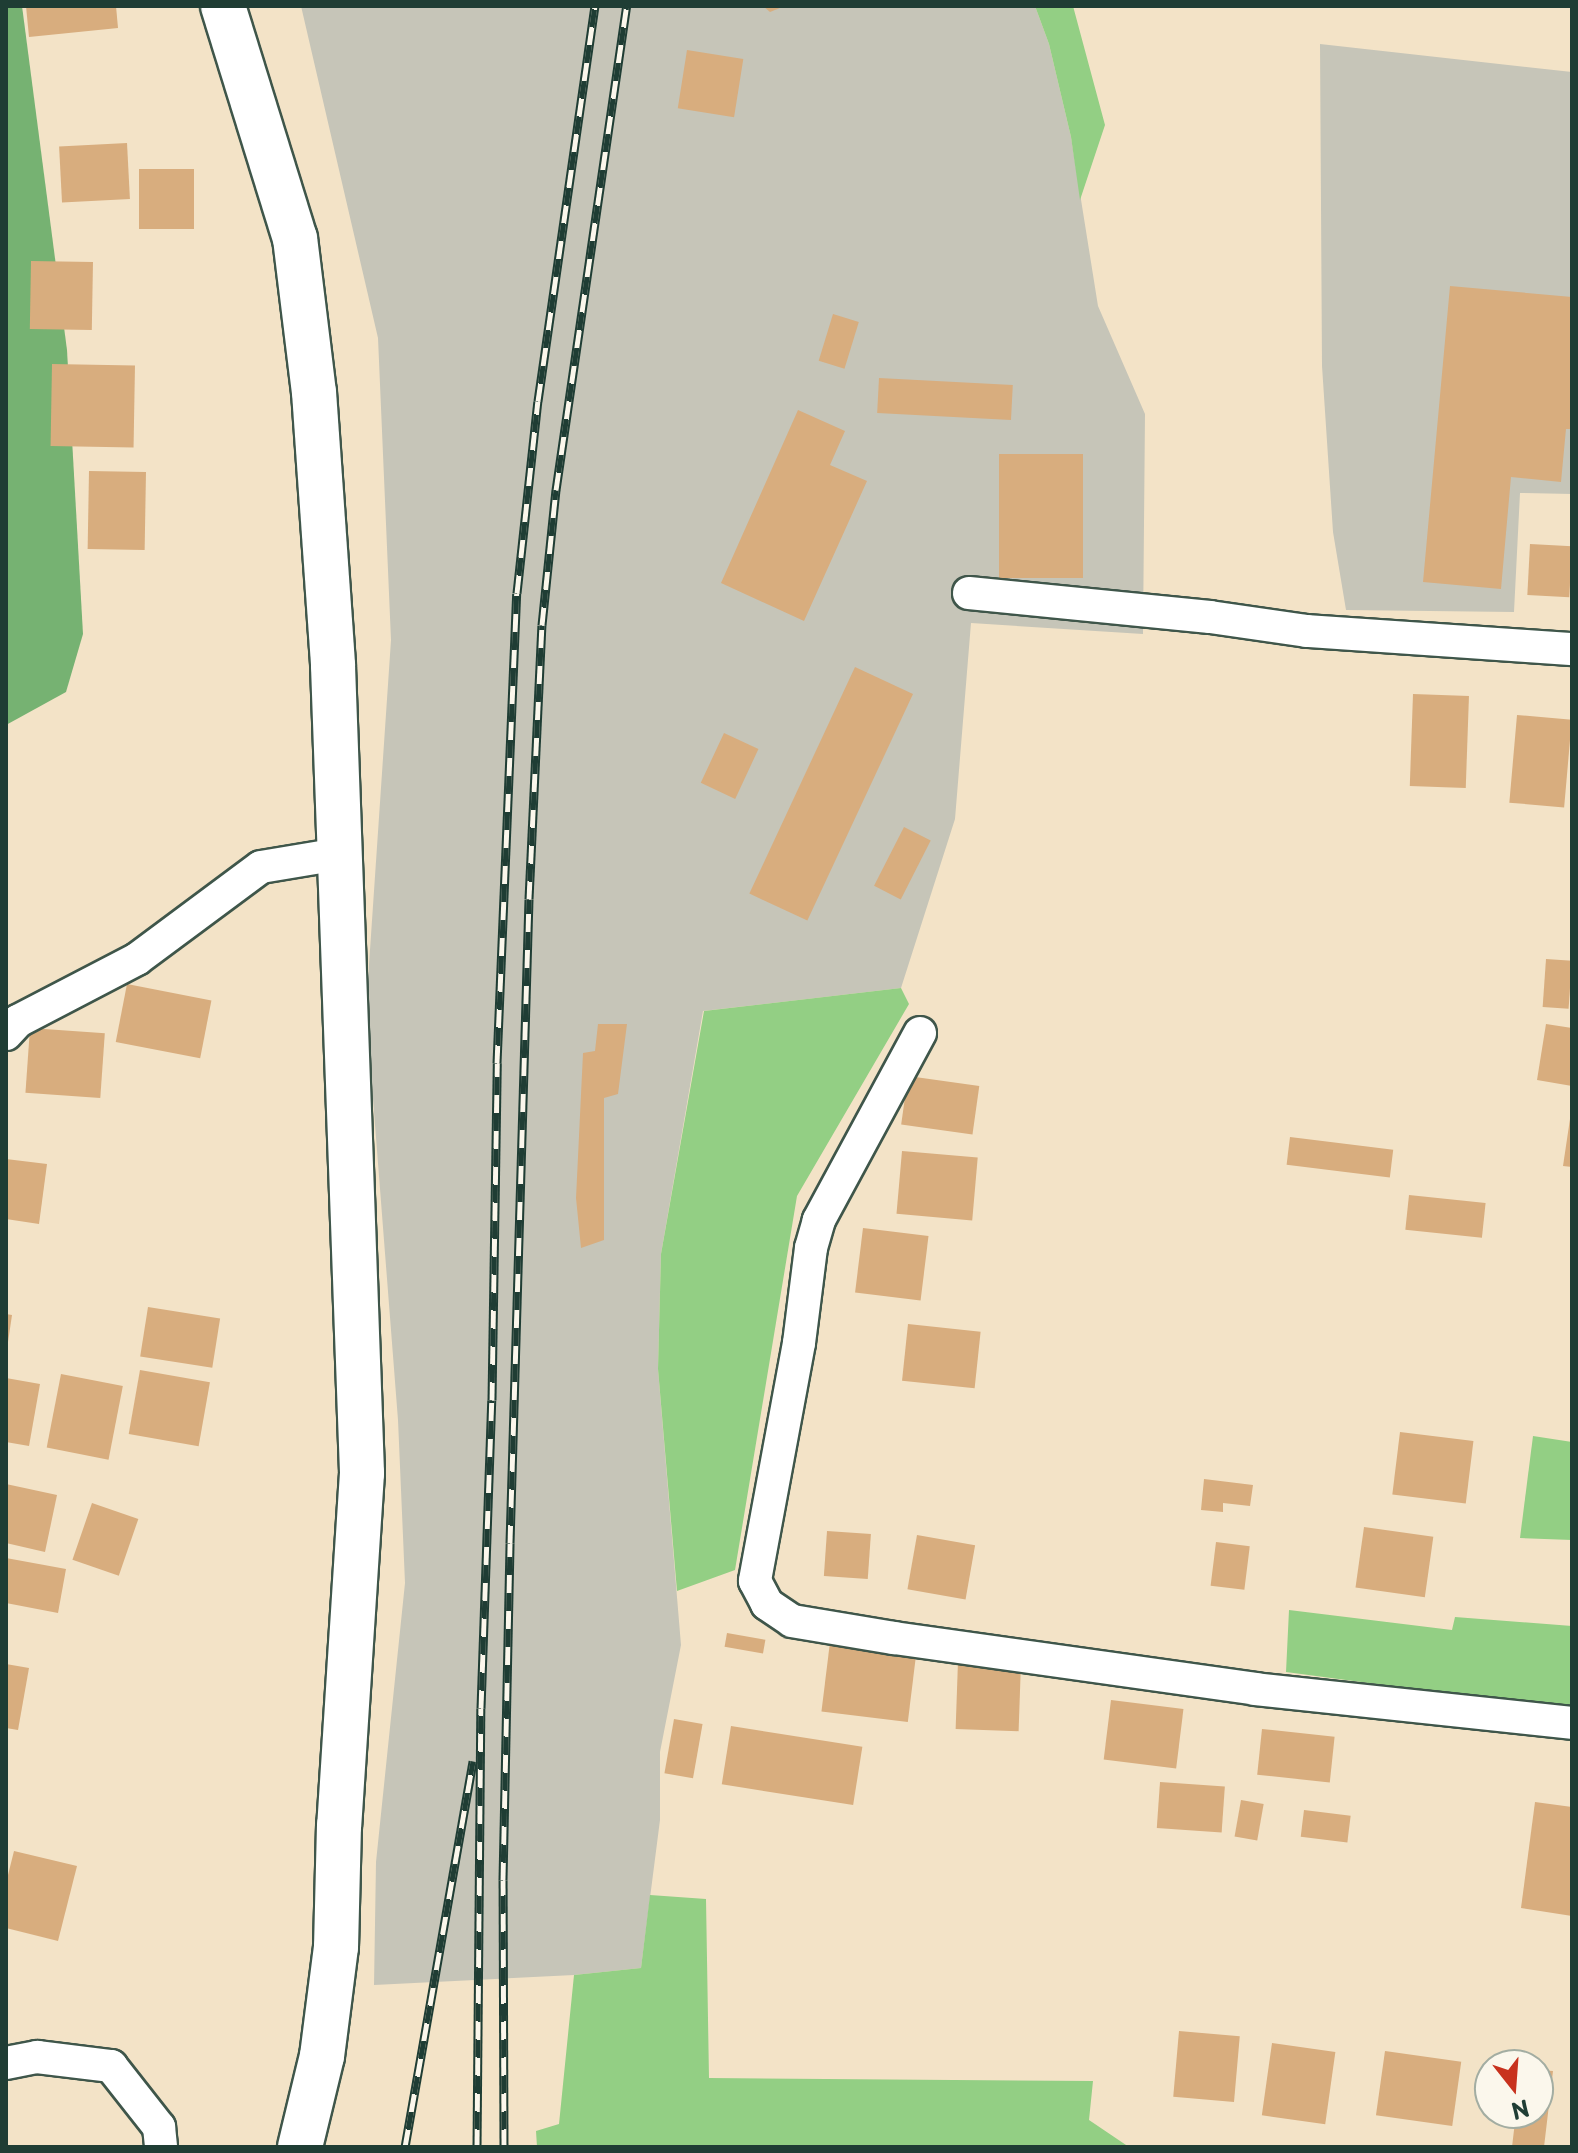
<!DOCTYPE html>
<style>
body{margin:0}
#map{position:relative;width:1578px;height:2153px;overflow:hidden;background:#f3e3c7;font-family:"Playpen Sans",sans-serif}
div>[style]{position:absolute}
.industrial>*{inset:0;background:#c6c5b8}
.green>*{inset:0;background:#93cf84}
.forest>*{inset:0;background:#76b272}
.building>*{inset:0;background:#d8ad7e;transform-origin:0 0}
.roads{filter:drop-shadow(2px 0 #3f564a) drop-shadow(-2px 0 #3f564a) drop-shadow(0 2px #3f564a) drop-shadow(0 -2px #3f564a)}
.street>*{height:32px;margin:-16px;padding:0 16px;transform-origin:16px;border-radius:16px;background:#fff}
.secondary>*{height:44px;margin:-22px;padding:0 22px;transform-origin:22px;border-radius:22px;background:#fff}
.rail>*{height:9px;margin-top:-4.5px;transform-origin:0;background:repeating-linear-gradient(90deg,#fbf7ec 0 18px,#1f3d34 0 36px);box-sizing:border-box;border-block:2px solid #1f3d34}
span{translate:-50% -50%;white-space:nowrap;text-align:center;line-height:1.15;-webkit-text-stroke:8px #fbf7ec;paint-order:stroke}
.frame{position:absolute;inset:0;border:8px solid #1f3d34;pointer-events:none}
.north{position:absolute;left:1474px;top:2049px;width:80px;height:80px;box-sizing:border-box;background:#fbf7ec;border:2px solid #a3ada2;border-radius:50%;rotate:163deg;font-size:22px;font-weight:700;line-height:32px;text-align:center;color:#1f3d34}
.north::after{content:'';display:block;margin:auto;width:28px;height:36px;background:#c8321e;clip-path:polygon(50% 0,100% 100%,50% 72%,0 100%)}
</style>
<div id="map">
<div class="industrial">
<i style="clip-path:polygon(301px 6px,1035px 6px,1049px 44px,1071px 137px,1098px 306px,1145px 414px,1143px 634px,971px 623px,955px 819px,901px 988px,703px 1011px,661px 1254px,658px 1369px,681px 1645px,660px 1752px,660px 1820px,641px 1968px,574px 1975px,374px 1985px,376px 1862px,405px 1583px,398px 1420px,366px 1009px,391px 640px,378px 338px)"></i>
<i style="clip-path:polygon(1320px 44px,1572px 72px,1572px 494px,1520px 493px,1514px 612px,1346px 610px,1333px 532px,1322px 366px)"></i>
</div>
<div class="green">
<i style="clip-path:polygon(1035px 6px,1073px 6px,1105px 125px,1080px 200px,1071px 137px,1049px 44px)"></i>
<i style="clip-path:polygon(901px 988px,909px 1004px,797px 1196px,735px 1570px,677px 1591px,658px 1369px,661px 1254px,704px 1011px)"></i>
<i style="clip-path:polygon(1533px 1436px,1572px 1442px,1572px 1540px,1520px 1538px)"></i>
<i style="clip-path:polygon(1289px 1610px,1452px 1630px,1455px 1617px,1572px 1626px,1572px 1710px,1286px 1672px)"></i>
<i style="clip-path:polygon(650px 1895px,706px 1899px,709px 2078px,1093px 2081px,1089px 2120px,1129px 2147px,537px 2147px,536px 2131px,559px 2124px,574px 1975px,641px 1968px)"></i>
</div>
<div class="forest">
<i style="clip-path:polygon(6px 6px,22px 6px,67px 350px,83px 634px,66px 692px,6px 725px)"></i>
</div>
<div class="building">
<i style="clip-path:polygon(26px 6px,116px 6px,118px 28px,29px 37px)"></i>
<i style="clip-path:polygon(763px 6px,785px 6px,770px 12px)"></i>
<i style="left:687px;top:50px;width:57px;height:59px;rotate:9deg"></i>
<i style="left:127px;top:143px;width:56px;height:68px;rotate:87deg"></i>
<i style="left:194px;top:169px;width:60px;height:55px;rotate:90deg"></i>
<i style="left:31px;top:261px;width:62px;height:68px;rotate:1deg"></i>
<i style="clip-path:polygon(1450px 286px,1572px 297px,1572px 429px,1566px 429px,1561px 482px,1511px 477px,1501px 589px,1423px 582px)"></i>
<i style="left:833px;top:314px;width:27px;height:49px;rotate:17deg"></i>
<i style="left:52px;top:364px;width:83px;height:82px;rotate:1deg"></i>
<i style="left:879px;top:378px;width:134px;height:35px;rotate:3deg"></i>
<i style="clip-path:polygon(798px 410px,845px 431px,830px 465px,867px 481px,804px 621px,721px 583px)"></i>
<i style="left:999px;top:454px;width:84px;height:124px"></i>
<i style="left:89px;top:471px;width:57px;height:78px;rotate:1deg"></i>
<i style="left:1530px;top:544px;width:42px;height:51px;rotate:3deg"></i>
<i style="left:855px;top:667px;width:64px;height:250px;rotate:25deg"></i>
<i style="left:1413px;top:694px;width:56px;height:92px;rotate:2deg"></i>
<i style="left:1517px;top:715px;width:55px;height:88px;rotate:5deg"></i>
<i style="left:724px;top:733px;width:38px;height:55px;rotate:25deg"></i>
<i style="left:904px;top:827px;width:30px;height:66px;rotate:27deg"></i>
<i style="left:1546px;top:959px;width:26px;height:48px;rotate:4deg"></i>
<i style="left:127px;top:984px;width:86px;height:59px;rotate:11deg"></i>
<i style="clip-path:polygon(598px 1024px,627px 1024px,618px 1094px,604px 1098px,604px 1240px,581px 1248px,576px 1198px,583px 1053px,595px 1051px)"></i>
<i style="clip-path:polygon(1546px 1024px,1572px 1028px,1572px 1086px,1537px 1080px)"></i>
<i style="left:30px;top:1028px;width:75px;height:65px;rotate:4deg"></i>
<i style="left:908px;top:1076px;width:72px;height:49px;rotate:8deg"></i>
<i style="clip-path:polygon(1570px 1119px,1572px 1119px,1572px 1167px,1563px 1166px)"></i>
<i style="left:1290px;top:1137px;width:104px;height:28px;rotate:7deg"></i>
<i style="left:902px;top:1151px;width:76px;height:63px;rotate:5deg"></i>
<i style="clip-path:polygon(6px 1159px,47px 1164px,39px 1224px,6px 1219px)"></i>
<i style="left:1409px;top:1195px;width:77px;height:35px;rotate:6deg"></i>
<i style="left:863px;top:1228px;width:66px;height:65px;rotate:7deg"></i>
<i style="left:148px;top:1307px;width:73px;height:50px;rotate:9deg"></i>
<i style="clip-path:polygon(6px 1314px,12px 1315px,8px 1342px,6px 1342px)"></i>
<i style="left:908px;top:1324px;width:73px;height:57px;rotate:6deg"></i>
<i style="left:140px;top:1370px;width:71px;height:65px;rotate:10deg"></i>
<i style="left:61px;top:1374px;width:63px;height:75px;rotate:11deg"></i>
<i style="clip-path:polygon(6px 1378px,40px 1384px,29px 1446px,6px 1442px)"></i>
<i style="left:1400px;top:1432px;width:74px;height:63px;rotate:7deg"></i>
<i style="clip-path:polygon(1204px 1479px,1253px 1485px,1250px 1506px,1223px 1503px,1223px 1512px,1201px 1510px)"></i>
<i style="clip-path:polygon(6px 1484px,57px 1495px,45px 1552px,6px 1543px)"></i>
<i style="left:92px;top:1503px;width:49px;height:60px;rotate:19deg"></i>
<i style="left:1364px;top:1527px;width:70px;height:61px;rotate:8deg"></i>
<i style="left:827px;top:1531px;width:44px;height:45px;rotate:4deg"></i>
<i style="left:917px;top:1535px;width:59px;height:55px;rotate:10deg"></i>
<i style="left:1216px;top:1542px;width:34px;height:44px;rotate:7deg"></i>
<i style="clip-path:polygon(6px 1558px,66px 1569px,58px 1613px,6px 1603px)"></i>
<i style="left:727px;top:1633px;width:39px;height:14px;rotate:10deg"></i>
<i style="left:830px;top:1642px;width:87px;height:70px;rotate:7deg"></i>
<i style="left:958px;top:1661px;width:63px;height:68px;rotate:2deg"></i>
<i style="clip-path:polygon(6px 1664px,29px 1668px,18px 1730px,6px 1728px)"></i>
<i style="left:1111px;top:1700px;width:73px;height:60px;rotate:7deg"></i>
<i style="left:674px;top:1719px;width:29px;height:55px;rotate:10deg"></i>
<i style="left:731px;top:1726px;width:133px;height:59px;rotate:9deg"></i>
<i style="left:1262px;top:1729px;width:73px;height:46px;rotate:6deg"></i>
<i style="left:1160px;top:1782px;width:65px;height:46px;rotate:4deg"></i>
<i style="left:1241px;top:1800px;width:23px;height:37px;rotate:10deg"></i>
<i style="clip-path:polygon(1535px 1802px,1572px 1807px,1572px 1916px,1521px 1908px)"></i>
<i style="left:1304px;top:1810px;width:47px;height:27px;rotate:7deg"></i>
<i style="clip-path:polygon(14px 1851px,77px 1866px,58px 1941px,6px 1928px,6px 1883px)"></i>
<i style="left:1179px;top:2031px;width:61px;height:66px;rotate:5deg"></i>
<i style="left:1272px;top:2043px;width:64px;height:73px;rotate:8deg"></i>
<i style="left:1385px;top:2051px;width:77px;height:65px;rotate:8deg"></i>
<i style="clip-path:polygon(1538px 2070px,1553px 2071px,1544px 2147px,1512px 2147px,1516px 2113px,1538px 2113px)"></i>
</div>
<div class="roads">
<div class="street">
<i style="left:969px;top:593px;width:242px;rotate:5.7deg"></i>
<i style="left:1210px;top:617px;width:98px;rotate:8.2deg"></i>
<i style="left:1307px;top:631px;width:266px;rotate:3.9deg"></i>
<i style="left:920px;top:1033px;width:213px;rotate:118.4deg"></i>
<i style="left:819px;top:1220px;width:29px;rotate:106deg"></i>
<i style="left:811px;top:1248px;width:96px;rotate:97.2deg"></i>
<i style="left:799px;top:1343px;width:242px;rotate:100.5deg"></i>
<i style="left:755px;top:1581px;width:26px;rotate:62deg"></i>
<i style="left:767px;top:1604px;width:30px;rotate:34deg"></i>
<i style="left:792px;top:1621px;width:103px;rotate:9.5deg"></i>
<i style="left:894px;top:1638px;width:365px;rotate:8deg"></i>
<i style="left:1255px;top:1689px;width:319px;rotate:6.1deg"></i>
<i style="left:6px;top:1034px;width:18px;rotate:-47deg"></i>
<i style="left:18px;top:1021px;width:134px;rotate:-27.5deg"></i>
<i style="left:137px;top:959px;width:154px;rotate:-36.6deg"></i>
<i style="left:261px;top:867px;width:79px;rotate:-9.5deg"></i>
<i style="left:6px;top:2063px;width:32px;rotate:-11deg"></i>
<i style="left:37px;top:2057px;width:75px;rotate:6.9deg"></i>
<i style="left:111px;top:2066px;width:78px;rotate:51.8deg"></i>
<i style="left:159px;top:2127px;width:20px;rotate:84deg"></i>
</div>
<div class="secondary">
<i style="left:223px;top:6px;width:243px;rotate:72.8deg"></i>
<i style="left:295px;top:238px;width:155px;rotate:83deg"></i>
<i style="left:314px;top:392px;width:275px;rotate:86deg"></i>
<i style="left:333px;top:666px;width:808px;rotate:87.94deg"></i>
<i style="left:362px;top:1473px;width:353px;rotate:93.7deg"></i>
<i style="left:339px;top:1825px;width:122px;rotate:91.4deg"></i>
<i style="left:336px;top:1947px;width:110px;rotate:97.3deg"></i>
<i style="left:322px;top:2056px;width:94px;rotate:103.6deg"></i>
</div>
</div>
<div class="rail">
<i style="left:405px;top:2147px;width:392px;rotate:-80deg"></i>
<i style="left:477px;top:2147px;width:439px;rotate:-89.5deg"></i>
<i style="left:481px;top:1708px;width:308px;rotate:-88deg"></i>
<i style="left:492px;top:1400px;width:337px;rotate:-89.1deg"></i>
<i style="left:497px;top:1063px;width:470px;rotate:-87.6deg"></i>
<i style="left:517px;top:593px;width:193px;rotate:-83.8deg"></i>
<i style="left:538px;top:401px;width:399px;rotate:-81.8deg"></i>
<i style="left:504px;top:2147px;width:267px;rotate:-90.2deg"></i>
<i style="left:503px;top:1880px;width:337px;rotate:-88.8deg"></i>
<i style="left:510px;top:1543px;width:644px;rotate:-88.31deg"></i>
<i style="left:529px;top:899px;width:274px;rotate:-87.3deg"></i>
<i style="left:542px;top:625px;width:136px;rotate:-84.1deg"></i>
<i style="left:556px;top:490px;width:489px;rotate:-81.7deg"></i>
</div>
<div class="frame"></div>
<div class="north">N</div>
</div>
